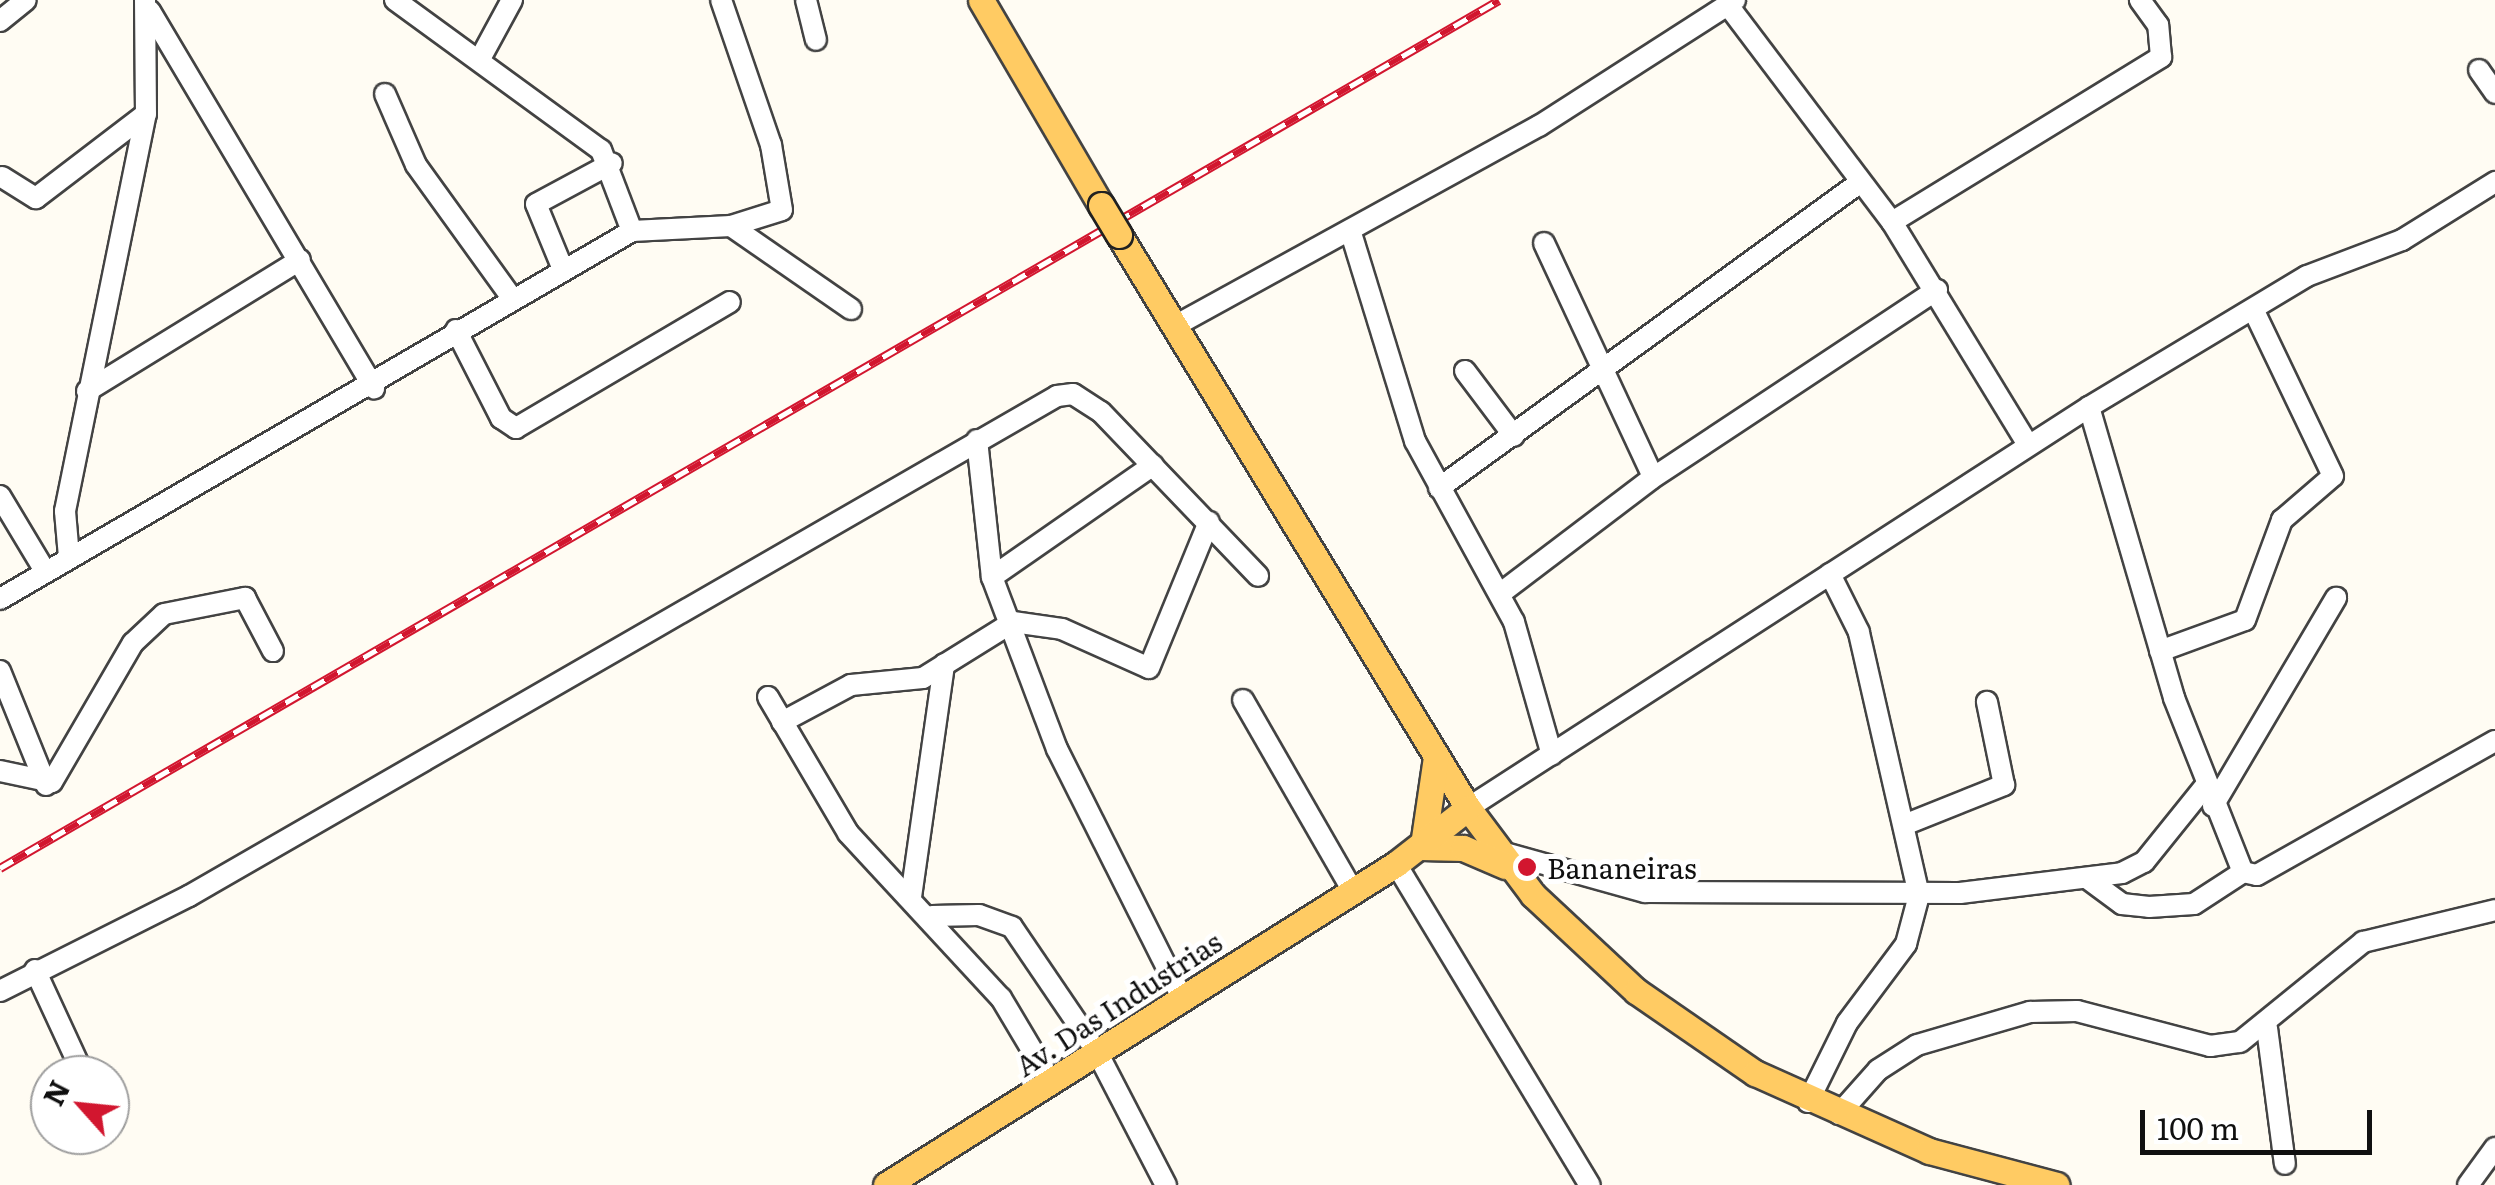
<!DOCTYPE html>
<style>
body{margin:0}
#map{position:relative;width:2495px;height:1185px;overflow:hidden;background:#fffcf3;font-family:Literata,serif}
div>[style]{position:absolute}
.roads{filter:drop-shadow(2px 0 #434343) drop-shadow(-2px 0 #434343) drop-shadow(0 2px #434343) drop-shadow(0 -2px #434343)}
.minor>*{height:20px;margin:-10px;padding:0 10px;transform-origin:10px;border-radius:10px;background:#fff}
.major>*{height:25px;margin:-12.5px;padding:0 12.5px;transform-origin:12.5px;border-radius:12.5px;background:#ffcb63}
.rail>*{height:9px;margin-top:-4.5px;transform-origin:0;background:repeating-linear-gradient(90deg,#fff 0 15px,#d2162f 0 30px);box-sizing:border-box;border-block:2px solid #d2162f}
.bridges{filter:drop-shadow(2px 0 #212121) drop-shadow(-2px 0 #212121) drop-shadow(0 2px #212121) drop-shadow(0 -2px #212121)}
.major-bridge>*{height:25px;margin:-12.5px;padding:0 12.5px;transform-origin:12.5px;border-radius:12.5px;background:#ffcb63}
.dots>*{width:28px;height:28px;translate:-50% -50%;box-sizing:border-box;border:5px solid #fff;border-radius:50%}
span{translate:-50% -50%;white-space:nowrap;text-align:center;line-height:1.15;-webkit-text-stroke:10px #fff;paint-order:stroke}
.poi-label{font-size:28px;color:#101010}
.left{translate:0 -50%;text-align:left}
.street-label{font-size:28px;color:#101010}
.north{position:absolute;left:30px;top:1055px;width:100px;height:100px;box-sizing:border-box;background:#fff;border:2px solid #9f9f9f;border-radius:50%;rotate:297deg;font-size:28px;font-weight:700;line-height:40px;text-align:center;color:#101010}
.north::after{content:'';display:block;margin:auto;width:35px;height:45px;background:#d2162f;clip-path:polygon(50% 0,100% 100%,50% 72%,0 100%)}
.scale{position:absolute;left:2140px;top:1110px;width:232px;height:45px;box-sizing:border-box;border:5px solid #101010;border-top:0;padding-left:12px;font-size:30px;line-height:35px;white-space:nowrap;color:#101010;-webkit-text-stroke:8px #fff;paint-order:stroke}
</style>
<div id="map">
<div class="roads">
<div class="minor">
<i style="left:395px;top:0;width:255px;rotate:36.1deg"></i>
<i style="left:601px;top:150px;width:87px;rotate:69.1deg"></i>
<i style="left:806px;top:0;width:41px;rotate:76deg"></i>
<i style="left:1727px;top:4px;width:273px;rotate:52.9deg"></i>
<i style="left:1892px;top:222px;width:261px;rotate:58.6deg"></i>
<i style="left:150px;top:11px;width:439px;rotate:59.3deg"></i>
<i style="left:0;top:21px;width:33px;rotate:-39deg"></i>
<i style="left:481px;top:57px;width:65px;rotate:-61.5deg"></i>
<i style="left:2479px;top:70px;width:28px;rotate:55deg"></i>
<i style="left:385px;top:94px;width:77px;rotate:66.4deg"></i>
<i style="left:416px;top:165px;width:164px;rotate:54.2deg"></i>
<i style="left:2px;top:177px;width:40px;rotate:32deg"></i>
<i style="left:36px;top:198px;width:138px;rotate:-37.4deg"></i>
<i style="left:1892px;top:222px;width:316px;rotate:-31.5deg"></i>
<i style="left:2161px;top:57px;width:32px;rotate:-95deg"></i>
<i style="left:2158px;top:25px;width:31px;rotate:-126deg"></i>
<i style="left:731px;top:226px;width:146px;rotate:34.7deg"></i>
<i style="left:1351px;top:233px;width:218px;rotate:72.9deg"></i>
<i style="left:1415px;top:441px;width:206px;rotate:61.3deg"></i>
<i style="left:1514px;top:622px;width:138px;rotate:74.1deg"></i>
<i style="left:1544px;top:243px;width:258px;rotate:65deg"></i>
<i style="left:562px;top:267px;width:68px;rotate:-112.4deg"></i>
<i style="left:536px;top:204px;width:86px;rotate:-28.3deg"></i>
<i style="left:1173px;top:327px;width:418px;rotate:-28.8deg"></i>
<i style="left:1539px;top:126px;width:233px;rotate:-32.7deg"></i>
<i style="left:456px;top:330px;width:99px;rotate:62.9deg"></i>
<i style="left:501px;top:418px;width:18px;rotate:34deg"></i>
<i style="left:516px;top:428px;width:248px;rotate:-30.5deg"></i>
<i style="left:1465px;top:371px;width:81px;rotate:53deg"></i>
<i style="left:87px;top:391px;width:250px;rotate:-31.6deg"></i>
<i style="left:2089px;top:407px;width:303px;rotate:73.7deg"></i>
<i style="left:2174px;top:698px;width:187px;rotate:68.4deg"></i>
<i style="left:2243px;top:872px;width:14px;rotate:12deg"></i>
<i style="left:2257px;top:875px;width:273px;rotate:-29.4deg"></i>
<i style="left:977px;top:440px;width:138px;rotate:83.8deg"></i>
<i style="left:992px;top:577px;width:184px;rotate:69.3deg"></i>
<i style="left:1057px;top:749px;width:279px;rotate:63.3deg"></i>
<i style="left:1439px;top:488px;width:514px;rotate:-35.98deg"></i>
<i style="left:0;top:496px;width:87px;rotate:59deg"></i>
<i style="left:69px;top:557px;width:46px;rotate:-95deg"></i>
<i style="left:65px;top:511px;width:405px;rotate:-78.5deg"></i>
<i style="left:146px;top:114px;width:114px;rotate:-90.5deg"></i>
<i style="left:992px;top:577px;width:196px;rotate:-34.8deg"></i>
<i style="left:1501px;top:593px;width:188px;rotate:-37.2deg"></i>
<i style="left:1651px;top:479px;width:343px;rotate:-33.5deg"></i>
<i style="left:0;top:599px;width:731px;rotate:-30.21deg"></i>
<i style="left:632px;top:231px;width:99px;rotate:-2.9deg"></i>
<i style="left:731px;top:226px;width:53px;rotate:-17.4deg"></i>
<i style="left:782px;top:210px;width:66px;rotate:-99.6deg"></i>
<i style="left:771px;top:145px;width:153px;rotate:-109deg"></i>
<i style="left:2160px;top:651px;width:90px;rotate:-20deg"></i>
<i style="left:2245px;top:620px;width:107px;rotate:-69.7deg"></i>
<i style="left:2282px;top:520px;width:67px;rotate:-40.8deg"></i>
<i style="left:2333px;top:476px;width:185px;rotate:-115.6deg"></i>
<i style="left:0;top:671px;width:123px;rotate:68deg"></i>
<i style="left:768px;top:697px;width:158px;rotate:59.5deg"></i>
<i style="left:848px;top:833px;width:225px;rotate:47.2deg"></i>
<i style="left:1001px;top:998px;width:98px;rotate:59.2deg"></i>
<i style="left:1243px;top:700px;width:220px;rotate:60.1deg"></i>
<i style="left:782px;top:722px;width:78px;rotate:-28.2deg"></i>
<i style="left:851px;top:685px;width:72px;rotate:-5.6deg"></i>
<i style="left:923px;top:678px;width:106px;rotate:-31.9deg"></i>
<i style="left:1013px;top:622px;width:49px;rotate:8.1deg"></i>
<i style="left:1062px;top:629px;width:95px;rotate:24.1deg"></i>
<i style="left:1149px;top:668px;width:158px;rotate:-67.7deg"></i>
<i style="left:0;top:771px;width:53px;rotate:11.9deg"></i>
<i style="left:52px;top:782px;width:161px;rotate:-59.8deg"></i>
<i style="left:133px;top:643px;width:42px;rotate:-43.1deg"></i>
<i style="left:164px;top:614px;width:83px;rotate:-11.2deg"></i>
<i style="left:245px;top:598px;width:60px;rotate:62.2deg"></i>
<i style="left:2213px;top:806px;width:242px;rotate:-59.4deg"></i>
<i style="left:1468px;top:808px;width:739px;rotate:-32.85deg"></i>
<i style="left:2089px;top:407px;width:254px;rotate:-31deg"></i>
<i style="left:2307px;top:276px;width:102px;rotate:-20.8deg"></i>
<i style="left:2402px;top:240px;width:110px;rotate:-31.9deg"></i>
<i style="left:1904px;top:825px;width:108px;rotate:-21.8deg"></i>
<i style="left:2004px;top:785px;width:85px;rotate:-101.6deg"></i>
<i style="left:1498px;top:851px;width:153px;rotate:15.6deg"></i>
<i style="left:1645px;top:892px;width:315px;rotate:0.2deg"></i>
<i style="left:1960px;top:893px;width:163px;rotate:-7deg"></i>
<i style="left:2122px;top:873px;width:25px;rotate:-27deg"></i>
<i style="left:2144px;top:862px;width:97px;rotate:-51.2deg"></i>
<i style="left:1396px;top:864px;width:375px;rotate:58.9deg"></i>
<i style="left:2088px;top:879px;width:42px;rotate:36.3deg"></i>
<i style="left:2122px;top:904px;width:27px;rotate:6deg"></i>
<i style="left:2149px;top:907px;width:45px;rotate:-3.8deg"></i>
<i style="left:2194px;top:904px;width:59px;rotate:-33.1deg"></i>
<i style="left:911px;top:897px;width:235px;rotate:-81.9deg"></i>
<i style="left:932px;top:916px;width:47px;rotate:-1.2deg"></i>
<i style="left:979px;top:915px;width:35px;rotate:20deg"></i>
<i style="left:1012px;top:927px;width:151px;rotate:55.8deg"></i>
<i style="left:1097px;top:1052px;width:150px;rotate:62.6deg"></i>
<i style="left:35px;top:970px;width:115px;rotate:65.2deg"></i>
<i style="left:0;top:991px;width:212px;rotate:-26.7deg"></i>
<i style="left:189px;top:896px;width:1002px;rotate:-29.94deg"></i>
<i style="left:1057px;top:396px;width:16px;rotate:-7deg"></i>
<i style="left:1073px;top:394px;width:33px;rotate:33deg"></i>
<i style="left:1101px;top:412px;width:227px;rotate:46.2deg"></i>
<i style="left:2267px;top:1028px;width:137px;rotate:82.5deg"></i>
<i style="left:1808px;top:1102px;width:88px;rotate:-63.7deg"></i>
<i style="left:1847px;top:1023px;width:99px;rotate:-53.2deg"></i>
<i style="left:1906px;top:944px;width:51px;rotate:-75.1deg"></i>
<i style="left:1919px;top:895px;width:270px;rotate:-102.9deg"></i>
<i style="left:1859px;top:632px;width:65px;rotate:-116.6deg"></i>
<i style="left:1839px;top:1114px;width:59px;rotate:-48.4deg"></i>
<i style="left:1878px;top:1070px;width:46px;rotate:-32.7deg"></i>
<i style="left:1917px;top:1045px;width:118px;rotate:-16.3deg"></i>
<i style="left:2030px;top:1012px;width:47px;rotate:-1.2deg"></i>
<i style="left:2077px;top:1011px;width:138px;rotate:14.7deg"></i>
<i style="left:2210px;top:1046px;width:30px;rotate:-8deg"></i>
<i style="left:2240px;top:1042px;width:159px;rotate:-39.1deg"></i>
<i style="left:2363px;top:942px;width:136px;rotate:-13.6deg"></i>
<i style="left:2468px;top:1185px;width:46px;rotate:-53.9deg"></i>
</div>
<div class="major">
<i style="left:981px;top:0;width:238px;rotate:59.7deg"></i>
<i style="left:1119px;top:235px;width:671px;rotate:58.66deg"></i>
<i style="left:1468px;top:808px;width:109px;rotate:53.2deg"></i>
<i style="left:1533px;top:895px;width:141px;rotate:43deg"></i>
<i style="left:1636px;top:991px;width:145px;rotate:34.6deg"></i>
<i style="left:1755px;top:1073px;width:191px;rotate:24.1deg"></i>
<i style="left:1929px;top:1151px;width:132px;rotate:14.9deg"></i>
<i style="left:1423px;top:845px;width:89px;rotate:-81.6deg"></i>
<i style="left:1421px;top:847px;width:42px;rotate:1.4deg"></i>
<i style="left:1463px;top:848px;width:46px;rotate:23.2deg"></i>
<i style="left:886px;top:1185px;width:603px;rotate:-32.19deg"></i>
<i style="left:1396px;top:864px;width:91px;rotate:-37.9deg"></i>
</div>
</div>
<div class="rail">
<i style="left:0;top:868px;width:1732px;rotate:-30.07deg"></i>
</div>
<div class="bridges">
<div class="major-bridge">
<i style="left:1101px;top:205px;width:35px;rotate:59deg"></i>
</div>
</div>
<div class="dots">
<i style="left:1527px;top:867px;background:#d2162f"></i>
</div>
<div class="poi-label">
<span class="left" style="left:1547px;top:867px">Bananeiras</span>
</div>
<div class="street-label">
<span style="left:1118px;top:1003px;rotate:-33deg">Av. Das Industrias</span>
</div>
<div class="north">N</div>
<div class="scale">100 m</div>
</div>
